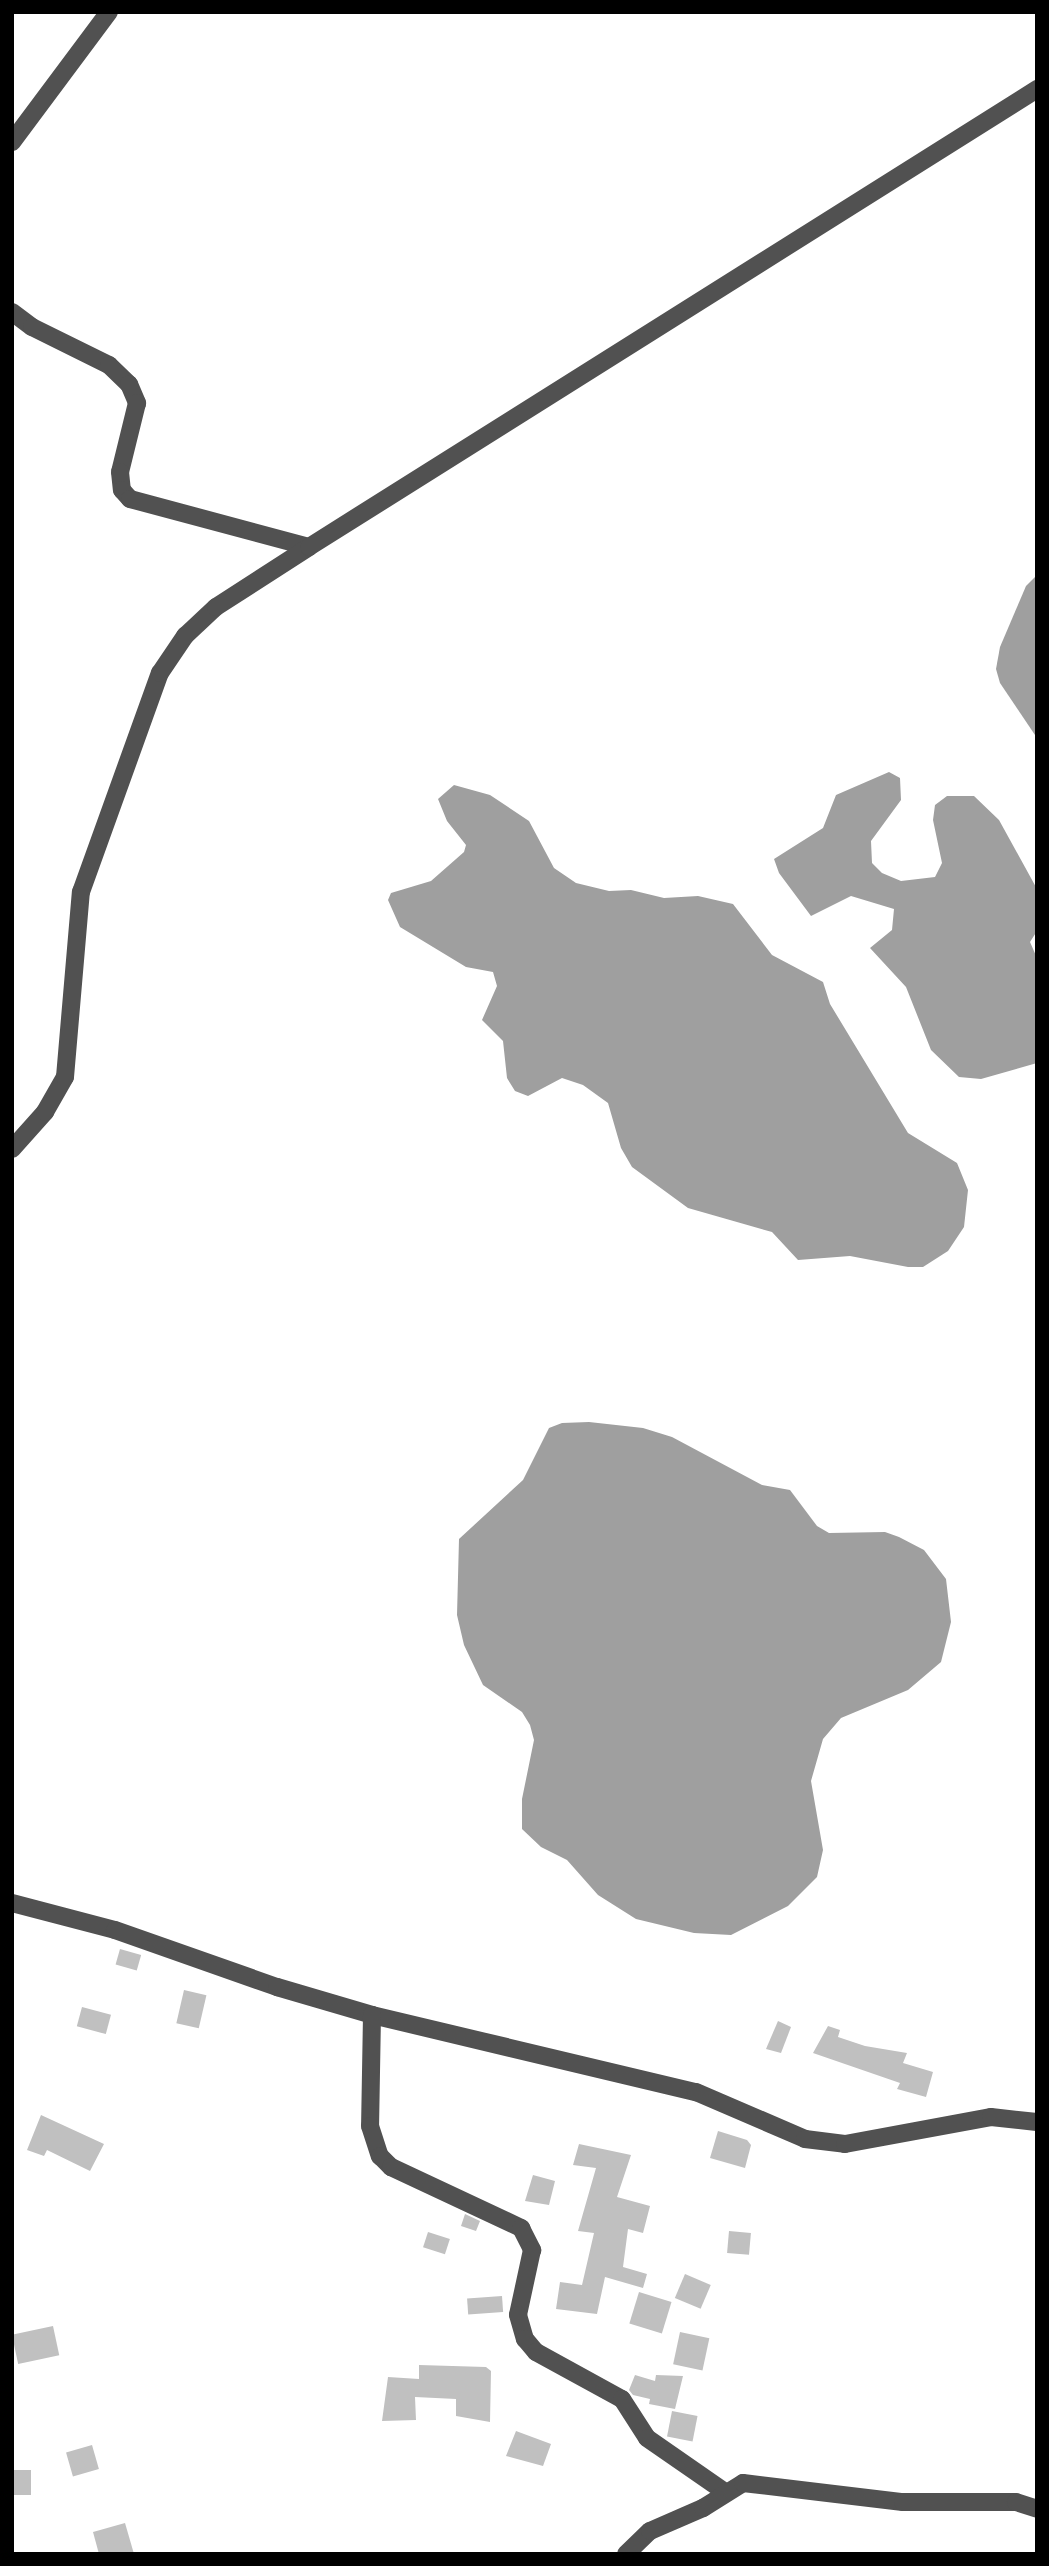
<!DOCTYPE html>
<style>
body{margin:0}
#map{position:relative;width:1049px;height:2566px;overflow:hidden;background:#fff;font-family:Overpass,sans-serif}
div>[style]{position:absolute}
.water>*{inset:0;background:#9f9f9f}
.building>*{inset:0;background:#c0c0c0;transform-origin:0 0}
.minor>*{height:18px;margin:-9px;padding:0 9px;transform-origin:9px;border-radius:9px;background:#515151}
span{translate:-50% -50%;white-space:nowrap;text-align:center;line-height:1.15;-webkit-text-stroke:5px #fff;paint-order:stroke}
.frame{position:absolute;inset:0;border:14px solid #000;pointer-events:none}
</style>
<div id="map">
<div class="water">
<i style="clip-path:polygon(1037px 575px,1037px 738px,1000px 683px,996px 669px,1000px 647px,1026px 586px)"></i>
<i style="clip-path:polygon(889px 772px,900px 778px,901px 800px,871px 841px,872px 863px,882px 873px,901px 881px,935px 877px,942px 863px,933px 820px,935px 805px,947px 796px,974px 796px,999px 820px,1037px 889px,1037px 931px,1030px 942px,1037px 958px,1037px 1063px,981px 1079px,959px 1077px,931px 1050px,906px 987px,870px 948px,892px 930px,894px 909px,851px 896px,811px 916px,779px 873px,774px 859px,823px 828px,836px 795px)"></i>
<i style="clip-path:polygon(454px 785px,490px 795px,529px 821px,554px 868px,576px 883px,609px 891px,631px 890px,664px 898px,698px 896px,733px 904px,772px 955px,823px 982px,830px 1004px,908px 1133px,957px 1163px,968px 1190px,964px 1227px,948px 1251px,923px 1267px,908px 1267px,850px 1256px,798px 1260px,772px 1232px,688px 1208px,632px 1167px,621px 1148px,608px 1103px,583px 1085px,562px 1078px,528px 1096px,515px 1091px,507px 1078px,503px 1041px,482px 1020px,497px 986px,493px 972px,466px 967px,400px 927px,388px 900px,391px 893px,431px 881px,464px 852px,466px 845px,447px 821px,438px 799px)"></i>
<i style="clip-path:polygon(589px 1422px,643px 1428px,672px 1437px,762px 1485px,790px 1490px,817px 1526px,829px 1533px,885px 1532px,899px 1537px,924px 1550px,946px 1579px,951px 1622px,941px 1662px,908px 1690px,841px 1718px,823px 1739px,811px 1781px,823px 1850px,817px 1877px,788px 1906px,731px 1935px,694px 1933px,636px 1919px,598px 1895px,567px 1860px,541px 1847px,522px 1829px,522px 1799px,534px 1740px,530px 1725px,522px 1712px,483px 1685px,464px 1645px,457px 1615px,459px 1539px,523px 1480px,549px 1428px,562px 1423px)"></i>
</div>
<div class="building">
<i style="left:120px;top:1949px;width:22px;height:16px;rotate:16deg"></i>
<i style="left:184px;top:1990px;width:23px;height:34px;rotate:13deg"></i>
<i style="left:82px;top:2007px;width:30px;height:20px;rotate:15deg"></i>
<i style="clip-path:polygon(778px 2021px,791px 2027px,781px 2053px,766px 2049px)"></i>
<i style="clip-path:polygon(828px 2026px,840px 2030px,838px 2037px,865px 2046px,907px 2053px,903px 2063px,933px 2072px,926px 2097px,897px 2089px,900px 2083px,813px 2053px)"></i>
<i style="clip-path:polygon(41px 2115px,104px 2144px,90px 2171px,47px 2150px,44px 2156px,27px 2150px)"></i>
<i style="clip-path:polygon(718px 2131px,747px 2140px,751px 2145px,745px 2168px,710px 2158px)"></i>
<i style="clip-path:polygon(579px 2144px,631px 2155px,617px 2197px,650px 2206px,643px 2233px,628px 2229px,623px 2267px,647px 2274px,643px 2288px,605px 2277px,597px 2314px,556px 2309px,560px 2282px,582px 2285px,594px 2233px,578px 2231px,596px 2168px,573px 2165px)"></i>
<i style="clip-path:polygon(533px 2175px,555px 2181px,549px 2205px,525px 2201px)"></i>
<i style="clip-path:polygon(465px 2214px,480px 2221px,476px 2231px,461px 2226px)"></i>
<i style="left:729px;top:2231px;width:22px;height:22px;rotate:5deg"></i>
<i style="left:428px;top:2232px;width:23px;height:16px;rotate:18deg"></i>
<i style="left:685px;top:2274px;width:28px;height:26px;rotate:23deg"></i>
<i style="left:639px;top:2292px;width:34px;height:33px;rotate:17deg"></i>
<i style="left:502px;top:2296px;width:16px;height:35px;rotate:86deg"></i>
<i style="left:53px;top:2326px;width:30px;height:42px;rotate:78deg"></i>
<i style="left:680px;top:2332px;width:30px;height:33px;rotate:12deg"></i>
<i style="clip-path:polygon(419px 2365px,486px 2367px,491px 2371px,490px 2422px,456px 2416px,456px 2399px,415px 2397px,416px 2420px,382px 2421px,388px 2377px,419px 2379px)"></i>
<i style="clip-path:polygon(635px 2375px,655px 2381px,656px 2375px,683px 2376px,675px 2409px,649px 2404px,650px 2399px,633px 2395px,629px 2390px)"></i>
<i style="left:672px;top:2411px;width:26px;height:26px;rotate:11deg"></i>
<i style="clip-path:polygon(516px 2431px,551px 2444px,543px 2466px,506px 2456px)"></i>
<i style="left:92px;top:2445px;width:25px;height:27px;rotate:74deg"></i>
<i style="left:31px;top:2470px;width:25px;height:19px;rotate:90deg"></i>
<i style="clip-path:polygon(125px 2523px,134px 2554px,99px 2554px,93px 2532px)"></i>
</div>
<div class="minor">
<i style="left:12px;top:142px;width:162px;rotate:-53.3deg"></i>
<i style="left:12px;top:312px;width:25px;rotate:37deg"></i>
<i style="left:32px;top:327px;width:86px;rotate:26.3deg"></i>
<i style="left:109px;top:365px;width:28px;rotate:44deg"></i>
<i style="left:129px;top:384px;width:21px;rotate:67deg"></i>
<i style="left:137px;top:403px;width:71px;rotate:103.8deg"></i>
<i style="left:120px;top:472px;width:18px;rotate:84deg"></i>
<i style="left:122px;top:490px;width:12px;rotate:48deg"></i>
<i style="left:130px;top:499px;width:185px;rotate:15deg"></i>
<i style="left:12px;top:1149px;width:50px;rotate:-48.3deg"></i>
<i style="left:45px;top:1112px;width:40px;rotate:-60.3deg"></i>
<i style="left:65px;top:1077px;width:186px;rotate:-85.1deg"></i>
<i style="left:81px;top:892px;width:233px;rotate:-70.2deg"></i>
<i style="left:160px;top:673px;width:45px;rotate:-56deg"></i>
<i style="left:185px;top:636px;width:42px;rotate:-43.1deg"></i>
<i style="left:216px;top:607px;width:111px;rotate:-32.8deg"></i>
<i style="left:309px;top:547px;width:860px;rotate:-32.17deg"></i>
<i style="left:12px;top:1903px;width:106px;rotate:14.7deg"></i>
<i style="left:115px;top:1930px;width:172px;rotate:19.4deg"></i>
<i style="left:277px;top:1987px;width:99px;rotate:16.4deg"></i>
<i style="left:372px;top:2015px;width:333px;rotate:13.4deg"></i>
<i style="left:696px;top:2092px;width:119px;rotate:23.3deg"></i>
<i style="left:805px;top:2139px;width:40px;rotate:7.1deg"></i>
<i style="left:845px;top:2144px;width:148px;rotate:-10.5deg"></i>
<i style="left:991px;top:2117px;width:46px;rotate:6.2deg"></i>
<i style="left:372px;top:2015px;width:111px;rotate:91deg"></i>
<i style="left:370px;top:2126px;width:32px;rotate:72deg"></i>
<i style="left:380px;top:2156px;width:16px;rotate:45deg"></i>
<i style="left:391px;top:2167px;width:144px;rotate:25.1deg"></i>
<i style="left:521px;top:2228px;width:25px;rotate:63deg"></i>
<i style="left:532px;top:2250px;width:66px;rotate:102.2deg"></i>
<i style="left:518px;top:2315px;width:25px;rotate:74deg"></i>
<i style="left:525px;top:2339px;width:17px;rotate:50deg"></i>
<i style="left:536px;top:2352px;width:98px;rotate:28.7deg"></i>
<i style="left:622px;top:2399px;width:46px;rotate:57.3deg"></i>
<i style="left:647px;top:2438px;width:95px;rotate:34.7deg"></i>
<i style="left:626px;top:2554px;width:33px;rotate:-44deg"></i>
<i style="left:650px;top:2531px;width:58px;rotate:-23.5deg"></i>
<i style="left:703px;top:2508px;width:47px;rotate:-32deg"></i>
<i style="left:743px;top:2483px;width:161px;rotate:6.8deg"></i>
<i style="left:903px;top:2502px;width:113px"></i>
<i style="left:1016px;top:2502px;width:22px;rotate:18deg"></i>
</div>
<div class="frame"></div>
</div>
